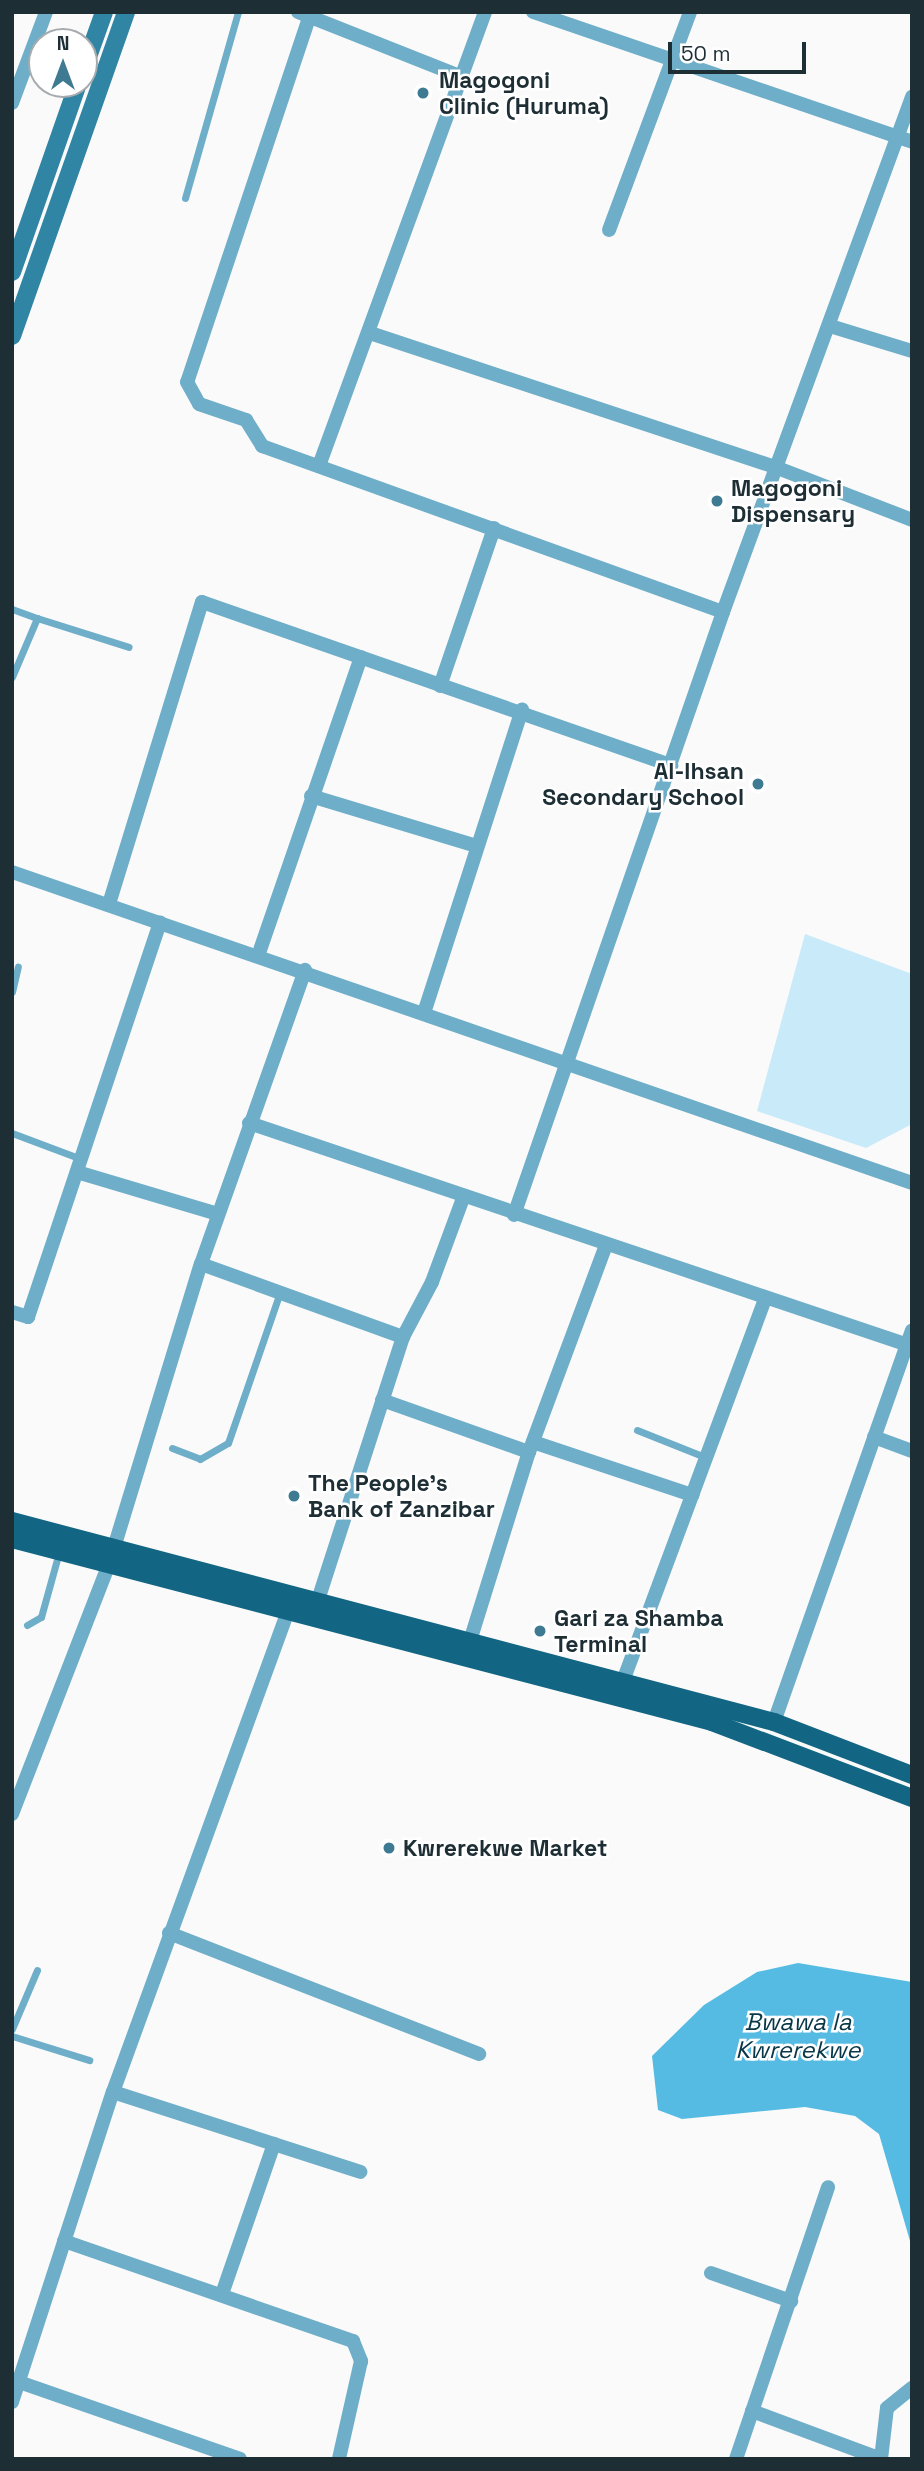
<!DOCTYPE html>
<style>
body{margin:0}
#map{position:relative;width:924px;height:2471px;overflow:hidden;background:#fafafa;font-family:"Space Grotesk",sans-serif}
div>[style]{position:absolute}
.green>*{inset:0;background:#c8eaf9}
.water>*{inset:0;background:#56bbe3}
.service>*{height:7px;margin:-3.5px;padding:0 3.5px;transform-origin:3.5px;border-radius:3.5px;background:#6eaec9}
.minor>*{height:14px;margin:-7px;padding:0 7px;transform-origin:7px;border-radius:7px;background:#6eaec9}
.secondary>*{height:18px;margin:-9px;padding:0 9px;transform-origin:9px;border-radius:9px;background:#3185a4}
.primary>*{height:18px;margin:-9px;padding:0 9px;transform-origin:9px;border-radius:9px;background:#126683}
.dots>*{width:19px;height:19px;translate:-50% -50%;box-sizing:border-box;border:4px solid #fff;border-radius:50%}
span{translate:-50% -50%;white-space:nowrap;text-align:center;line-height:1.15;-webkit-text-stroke:5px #fff;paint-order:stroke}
.poi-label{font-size:23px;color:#1e2e35;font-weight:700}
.left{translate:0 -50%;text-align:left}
.right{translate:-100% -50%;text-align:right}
.water-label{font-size:24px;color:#083747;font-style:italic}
.frame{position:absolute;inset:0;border:14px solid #1e2e35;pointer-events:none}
.north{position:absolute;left:28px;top:28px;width:70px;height:70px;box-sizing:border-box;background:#fff;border:2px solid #a5abae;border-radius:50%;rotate:0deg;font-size:19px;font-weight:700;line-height:28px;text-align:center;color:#1e2e35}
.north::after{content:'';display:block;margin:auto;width:24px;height:32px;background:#3f7a93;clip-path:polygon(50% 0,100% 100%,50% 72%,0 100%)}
.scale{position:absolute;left:668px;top:42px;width:138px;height:32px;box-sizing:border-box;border:4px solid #1e2e35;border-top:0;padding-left:9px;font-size:21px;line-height:24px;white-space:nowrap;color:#1e2e35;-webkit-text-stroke:5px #fff;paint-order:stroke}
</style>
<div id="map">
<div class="green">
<i style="clip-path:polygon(805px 934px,912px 974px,912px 1124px,866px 1148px,757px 1111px)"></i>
</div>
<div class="water">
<i style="clip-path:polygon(798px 1963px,912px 1982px,912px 2269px,910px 2241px,879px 2134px,855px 2116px,805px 2107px,682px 2119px,658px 2110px,652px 2056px,704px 2005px,757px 1972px)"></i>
</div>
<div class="service">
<i style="left:185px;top:198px;width:193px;rotate:-74.1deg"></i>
<i style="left:12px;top:609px;width:27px;rotate:20deg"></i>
<i style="left:12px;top:677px;width:64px;rotate:-67deg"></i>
<i style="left:37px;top:618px;width:96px;rotate:17.5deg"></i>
<i style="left:12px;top:992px;width:26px;rotate:-77deg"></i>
<i style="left:12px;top:1133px;width:74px;rotate:20.6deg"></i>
<i style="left:637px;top:1430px;width:73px;rotate:21.7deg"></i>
<i style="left:172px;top:1448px;width:30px;rotate:21deg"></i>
<i style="left:200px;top:1459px;width:32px;rotate:-30deg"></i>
<i style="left:228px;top:1443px;width:157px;rotate:-71deg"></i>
<i style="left:27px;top:1625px;width:16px;rotate:-30deg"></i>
<i style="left:41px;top:1617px;width:67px;rotate:-74.5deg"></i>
<i style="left:12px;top:2029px;width:64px;rotate:-67deg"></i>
<i style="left:12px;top:2036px;width:81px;rotate:17.3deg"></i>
</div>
<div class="minor">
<i style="left:298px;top:12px;width:171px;rotate:21.6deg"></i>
<i style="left:311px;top:12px;width:390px;rotate:108.5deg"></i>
<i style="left:187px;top:382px;width:25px;rotate:61deg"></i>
<i style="left:199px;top:404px;width:50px;rotate:18.8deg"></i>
<i style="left:246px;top:420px;width:31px;rotate:58deg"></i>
<i style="left:262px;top:446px;width:490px;rotate:19.8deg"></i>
<i style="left:533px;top:12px;width:401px;rotate:18.9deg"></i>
<i style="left:12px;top:103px;width:97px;rotate:-69.5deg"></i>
<i style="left:609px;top:230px;width:233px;rotate:-69.6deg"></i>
<i style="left:830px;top:326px;width:86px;rotate:17deg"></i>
<i style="left:370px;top:333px;width:427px;rotate:18.3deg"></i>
<i style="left:775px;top:467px;width:147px;rotate:21.1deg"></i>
<i style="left:320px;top:463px;width:480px;rotate:-69.9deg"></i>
<i style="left:440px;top:686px;width:167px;rotate:-71.1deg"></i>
<i style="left:311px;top:796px;width:173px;rotate:16.8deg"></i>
<i style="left:12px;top:872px;width:952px;rotate:19.06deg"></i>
<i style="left:109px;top:904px;width:316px;rotate:-72.9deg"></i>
<i style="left:202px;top:602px;width:497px;rotate:19.2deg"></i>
<i style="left:258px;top:956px;width:316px;rotate:-71deg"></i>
<i style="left:424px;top:1013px;width:319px;rotate:-72.1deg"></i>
<i style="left:249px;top:1123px;width:695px;rotate:18.62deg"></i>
<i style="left:77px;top:1172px;width:147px;rotate:16.6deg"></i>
<i style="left:514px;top:1215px;width:638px;rotate:-70.88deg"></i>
<i style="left:723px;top:612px;width:549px;rotate:-69.85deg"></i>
<i style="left:201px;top:1264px;width:215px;rotate:19.9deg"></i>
<i style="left:12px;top:1312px;width:17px;rotate:17deg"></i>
<i style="left:28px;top:1317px;width:416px;rotate:-71.5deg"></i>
<i style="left:382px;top:1400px;width:156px;rotate:19.5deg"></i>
<i style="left:874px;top:1437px;width:40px;rotate:20.2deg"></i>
<i style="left:533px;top:1442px;width:168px;rotate:18.4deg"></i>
<i style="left:318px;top:1600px;width:276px;rotate:-72.1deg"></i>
<i style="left:403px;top:1337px;width:62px;rotate:-62.2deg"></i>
<i style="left:432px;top:1282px;width:90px;rotate:-69.7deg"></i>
<i style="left:470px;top:1641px;width:198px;rotate:-72.7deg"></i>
<i style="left:529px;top:1452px;width:221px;rotate:-69.6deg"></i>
<i style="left:623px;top:1681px;width:405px;rotate:-69.6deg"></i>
<i style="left:774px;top:1722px;width:415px;rotate:-70.6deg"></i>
<i style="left:12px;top:1814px;width:268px;rotate:-68.8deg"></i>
<i style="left:109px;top:1564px;width:314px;rotate:-73deg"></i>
<i style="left:201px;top:1264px;width:312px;rotate:-70.5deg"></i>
<i style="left:169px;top:1933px;width:333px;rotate:21.3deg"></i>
<i style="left:113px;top:2092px;width:260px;rotate:17.9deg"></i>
<i style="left:64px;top:2241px;width:306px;rotate:19.1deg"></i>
<i style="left:353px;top:2341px;width:22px;rotate:68deg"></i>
<i style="left:361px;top:2361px;width:100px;rotate:102.7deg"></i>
<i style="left:711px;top:2273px;width:85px;rotate:19.3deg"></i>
<i style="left:222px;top:2294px;width:159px;rotate:-70.9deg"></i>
<i style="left:19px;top:2382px;width:234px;rotate:19.2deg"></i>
<i style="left:12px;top:2402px;width:326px;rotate:-72deg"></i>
<i style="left:113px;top:2092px;width:512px;rotate:-70.01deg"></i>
<i style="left:752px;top:2411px;width:138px;rotate:20.4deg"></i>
<i style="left:881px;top:2459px;width:51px;rotate:-83.3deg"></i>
<i style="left:887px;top:2408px;width:32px;rotate:-39deg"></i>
<i style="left:736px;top:2459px;width:287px;rotate:-71.3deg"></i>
</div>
<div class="secondary">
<i style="left:84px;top:68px;width:59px;rotate:-70.3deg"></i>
<i style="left:12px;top:272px;width:199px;rotate:-70.7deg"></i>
<i style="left:12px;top:336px;width:343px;rotate:-70.6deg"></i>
</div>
<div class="primary">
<i style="left:12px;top:1521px;width:788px;rotate:14.78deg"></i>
<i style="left:774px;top:1722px;width:148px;rotate:21deg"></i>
<i style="left:12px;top:1539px;width:724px;rotate:14.65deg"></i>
<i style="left:712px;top:1722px;width:214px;rotate:20.8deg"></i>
</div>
<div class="dots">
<i style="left:423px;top:93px;background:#3f7a93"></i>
<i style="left:717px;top:501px;background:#3f7a93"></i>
<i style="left:758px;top:784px;background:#3f7a93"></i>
<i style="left:294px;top:1496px;background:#3f7a93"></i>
<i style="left:540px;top:1631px;background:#3f7a93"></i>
<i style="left:389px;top:1848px;background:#3f7a93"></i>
</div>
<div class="poi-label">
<span class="left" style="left:439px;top:93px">Magogoni<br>Clinic (Huruma)</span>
<span class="left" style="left:731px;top:501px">Magogoni<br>Dispensary</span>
<span class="right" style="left:744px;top:784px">Al-Ihsan<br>Secondary School</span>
<span class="left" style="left:308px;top:1496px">The People's<br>Bank of Zanzibar</span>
<span class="left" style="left:554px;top:1631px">Gari za Shamba<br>Terminal</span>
<span class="left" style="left:403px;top:1848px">Kwrerekwe Market</span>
</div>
<div class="water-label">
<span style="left:798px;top:2036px">Bwawa la<br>Kwrerekwe</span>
</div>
<div class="frame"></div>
<div class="north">N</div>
<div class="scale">50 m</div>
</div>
